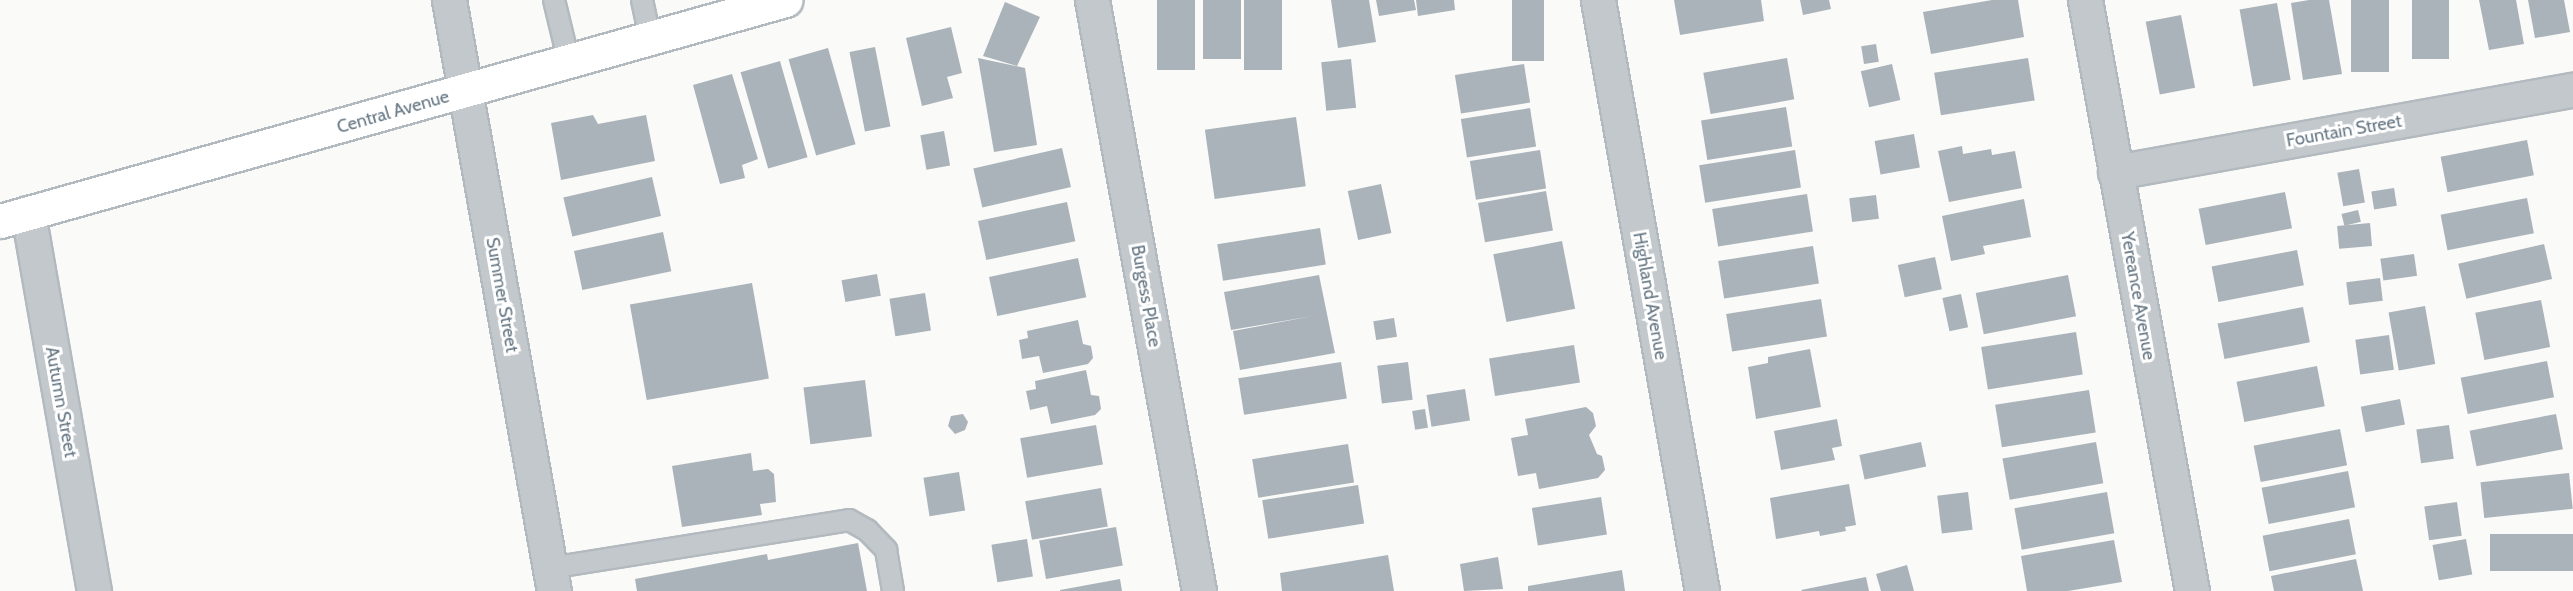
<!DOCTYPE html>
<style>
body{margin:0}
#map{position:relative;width:2573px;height:591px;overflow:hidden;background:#fafaf8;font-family:Cabin,sans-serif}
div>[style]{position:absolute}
.building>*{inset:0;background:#aab3b9;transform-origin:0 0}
.roads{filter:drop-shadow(2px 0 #b3babf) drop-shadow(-2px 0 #b3babf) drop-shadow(0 2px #b3babf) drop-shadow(0 -2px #b3babf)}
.lane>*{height:20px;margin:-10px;padding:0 10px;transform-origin:10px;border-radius:10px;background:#c3c8cc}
.street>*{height:33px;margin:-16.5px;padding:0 16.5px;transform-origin:16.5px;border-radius:16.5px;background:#c3c8cc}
.secondary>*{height:33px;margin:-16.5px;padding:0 16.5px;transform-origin:16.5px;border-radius:16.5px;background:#fff}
span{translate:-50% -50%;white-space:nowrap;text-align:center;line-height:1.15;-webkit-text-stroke:6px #fff;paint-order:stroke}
.street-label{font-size:18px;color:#657683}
</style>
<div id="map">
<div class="building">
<i style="left:1157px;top:0;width:38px;height:70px"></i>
<i style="left:1203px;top:0;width:38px;height:59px"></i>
<i style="left:1244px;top:0;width:38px;height:70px"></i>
<i style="clip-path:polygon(1331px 0,1369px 0,1376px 42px,1338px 48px)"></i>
<i style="clip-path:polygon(1376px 0,1414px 0,1416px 10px,1379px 16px)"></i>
<i style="clip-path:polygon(1416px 0,1454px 0,1455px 10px,1418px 16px)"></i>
<i style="left:1512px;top:0;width:32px;height:61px"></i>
<i style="clip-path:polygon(1674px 0,1761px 0,1764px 21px,1680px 35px)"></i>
<i style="clip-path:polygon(1800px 0,1829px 0,1831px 9px,1803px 15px)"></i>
<i style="clip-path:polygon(1992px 0,2018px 0,2024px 37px,1931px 54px,1923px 12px)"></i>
<i style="clip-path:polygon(2309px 0,2329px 0,2342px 74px,2303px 80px,2291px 3px)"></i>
<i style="left:2351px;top:0;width:38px;height:72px"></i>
<i style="left:2412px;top:0;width:37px;height:59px"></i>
<i style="clip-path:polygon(2479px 0,2516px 0,2524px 44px,2489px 50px)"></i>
<i style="clip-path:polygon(2528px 0,2564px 0,2570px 32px,2535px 38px)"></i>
<i style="clip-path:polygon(1005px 2px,1040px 17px,1017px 66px,983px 56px)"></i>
<i style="left:2277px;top:3px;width:78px;height:38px;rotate:80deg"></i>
<i style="left:2181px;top:15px;width:74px;height:36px;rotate:79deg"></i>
<i style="clip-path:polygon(951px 27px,962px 73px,947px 77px,953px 98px,922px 106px,906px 38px)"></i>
<i style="left:1876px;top:44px;width:18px;height:15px;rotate:81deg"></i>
<i style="left:875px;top:47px;width:81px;height:26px;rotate:79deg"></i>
<i style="left:828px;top:48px;width:100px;height:41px;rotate:74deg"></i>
<i style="clip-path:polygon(978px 58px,1025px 68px,1037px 145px,994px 152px)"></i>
<i style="left:1787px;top:58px;width:42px;height:85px;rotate:80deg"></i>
<i style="left:2028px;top:58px;width:43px;height:95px;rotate:81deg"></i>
<i style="left:1351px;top:59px;width:49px;height:30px;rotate:84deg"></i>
<i style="left:780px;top:61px;width:100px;height:41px;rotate:74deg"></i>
<i style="left:1524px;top:64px;width:39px;height:70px;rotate:81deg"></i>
<i style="left:1892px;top:64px;width:37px;height:32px;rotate:77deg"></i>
<i style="clip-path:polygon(732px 74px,758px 159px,742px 165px,745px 178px,720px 184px,693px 85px)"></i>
<i style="left:1786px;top:107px;width:40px;height:86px;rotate:81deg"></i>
<i style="left:1530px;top:108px;width:39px;height:70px;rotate:81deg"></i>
<i style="clip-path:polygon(593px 115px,598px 124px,646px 115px,655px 161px,561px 180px,551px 123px)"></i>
<i style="left:1296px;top:117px;width:70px;height:92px;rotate:82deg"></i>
<i style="left:944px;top:131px;width:35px;height:24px;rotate:80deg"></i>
<i style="left:1914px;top:134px;width:34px;height:40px;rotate:80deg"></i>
<i style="left:2527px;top:140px;width:36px;height:88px;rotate:79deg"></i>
<i style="clip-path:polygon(1962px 146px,1963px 154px,1991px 149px,1992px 155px,2015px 151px,2022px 188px,1949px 202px,1938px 151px)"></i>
<i style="left:1062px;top:148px;width:40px;height:91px;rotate:77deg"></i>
<i style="left:1540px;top:150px;width:39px;height:71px;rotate:81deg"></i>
<i style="left:1795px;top:150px;width:38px;height:97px;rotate:81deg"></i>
<i style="left:2359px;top:169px;width:34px;height:22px;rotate:80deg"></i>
<i style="left:652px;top:177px;width:40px;height:91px;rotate:77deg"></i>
<i style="left:1381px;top:184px;width:50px;height:34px;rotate:78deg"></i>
<i style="left:2394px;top:188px;width:18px;height:23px;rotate:81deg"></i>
<i style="left:1546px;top:191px;width:40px;height:69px;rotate:80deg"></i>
<i style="left:2285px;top:192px;width:37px;height:88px;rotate:79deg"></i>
<i style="left:1807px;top:194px;width:38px;height:96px;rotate:81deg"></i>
<i style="left:1876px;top:195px;width:24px;height:27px;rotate:83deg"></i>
<i style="left:2527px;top:198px;width:36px;height:88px;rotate:79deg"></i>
<i style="clip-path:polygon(2024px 199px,2031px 237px,1983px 246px,1985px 254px,1951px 261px,1942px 216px)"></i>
<i style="left:1067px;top:202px;width:40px;height:91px;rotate:78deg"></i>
<i style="left:2358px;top:210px;width:12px;height:17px;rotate:76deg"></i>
<i style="left:2370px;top:223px;width:23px;height:33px;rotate:85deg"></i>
<i style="left:1320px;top:228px;width:37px;height:104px;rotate:81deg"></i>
<i style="left:663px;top:232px;width:40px;height:91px;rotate:78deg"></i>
<i style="left:1562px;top:241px;width:69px;height:70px;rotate:79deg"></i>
<i style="left:2544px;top:244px;width:36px;height:88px;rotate:77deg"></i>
<i style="left:1813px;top:246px;width:38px;height:96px;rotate:81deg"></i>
<i style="left:2297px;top:250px;width:36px;height:87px;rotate:79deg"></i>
<i style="left:2414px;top:254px;width:22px;height:34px;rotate:82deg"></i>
<i style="left:1935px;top:257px;width:33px;height:38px;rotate:78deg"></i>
<i style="left:1078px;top:258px;width:40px;height:91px;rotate:78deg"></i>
<i style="left:877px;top:274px;width:22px;height:36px;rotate:80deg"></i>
<i style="clip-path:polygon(1319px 275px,1335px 353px,1240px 370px,1233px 331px,1313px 316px,1231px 330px,1224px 292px)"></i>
<i style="left:2068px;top:275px;width:42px;height:94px;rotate:79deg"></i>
<i style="left:2380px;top:278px;width:23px;height:34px;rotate:83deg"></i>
<i style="left:752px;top:283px;width:97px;height:124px;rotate:80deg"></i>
<i style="left:925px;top:293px;width:38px;height:36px;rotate:81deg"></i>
<i style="left:1961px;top:294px;width:34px;height:19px;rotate:78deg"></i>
<i style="left:1821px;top:299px;width:38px;height:96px;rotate:81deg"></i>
<i style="left:2541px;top:300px;width:48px;height:67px;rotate:79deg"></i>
<i style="left:2425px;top:306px;width:59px;height:37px;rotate:80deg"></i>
<i style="left:2303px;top:307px;width:36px;height:87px;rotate:79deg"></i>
<i style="left:1394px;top:318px;width:19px;height:21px;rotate:81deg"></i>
<i style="clip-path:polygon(1078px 320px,1083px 344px,1091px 346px,1093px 358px,1088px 364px,1043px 373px,1039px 356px,1022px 359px,1019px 340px,1028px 338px,1027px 331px)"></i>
<i style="left:2076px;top:332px;width:43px;height:96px;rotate:81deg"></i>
<i style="left:2389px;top:335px;width:35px;height:34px;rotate:82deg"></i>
<i style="left:1574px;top:345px;width:38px;height:86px;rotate:81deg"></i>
<i style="clip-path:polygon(1810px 349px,1821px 407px,1756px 419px,1748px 367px,1768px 363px,1768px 357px)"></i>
<i style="left:2547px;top:361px;width:37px;height:88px;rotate:79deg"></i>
<i style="left:1341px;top:362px;width:37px;height:104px;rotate:81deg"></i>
<i style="left:1408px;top:362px;width:38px;height:31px;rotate:83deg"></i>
<i style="left:2317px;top:366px;width:41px;height:82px;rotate:79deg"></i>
<i style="clip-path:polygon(1086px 370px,1091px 395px,1099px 396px,1101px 409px,1095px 415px,1051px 424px,1047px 406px,1030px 410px,1026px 391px,1036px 389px,1035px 381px)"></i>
<i style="left:865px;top:380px;width:57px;height:62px;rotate:83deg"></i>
<i style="left:1465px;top:389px;width:32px;height:39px;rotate:81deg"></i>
<i style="left:2089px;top:390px;width:43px;height:95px;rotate:81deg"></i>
<i style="left:2400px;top:399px;width:26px;height:40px;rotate:79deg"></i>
<i style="clip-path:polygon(1586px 407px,1593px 413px,1596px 426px,1589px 435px,1597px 454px,1602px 456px,1605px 470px,1598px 478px,1539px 489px,1536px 473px,1518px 476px,1511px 438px,1528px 435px,1525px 419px)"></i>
<i style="left:1425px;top:409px;width:19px;height:13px;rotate:81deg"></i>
<i style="clip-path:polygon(963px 414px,968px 422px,965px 430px,955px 434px,948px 426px,951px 416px)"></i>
<i style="left:2556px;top:414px;width:36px;height:88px;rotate:79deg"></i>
<i style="clip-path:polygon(1837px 419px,1842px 446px,1832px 448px,1835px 460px,1781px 470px,1774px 431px)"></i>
<i style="left:1096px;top:425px;width:40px;height:77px;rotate:80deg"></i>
<i style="left:2449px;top:425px;width:34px;height:33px;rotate:82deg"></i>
<i style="left:2340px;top:429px;width:37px;height:88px;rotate:79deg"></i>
<i style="left:1921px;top:442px;width:25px;height:63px;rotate:78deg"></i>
<i style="left:2096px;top:442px;width:42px;height:95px;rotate:80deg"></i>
<i style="left:1348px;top:444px;width:39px;height:97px;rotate:81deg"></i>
<i style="clip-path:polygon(751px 453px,753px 471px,768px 469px,774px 474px,776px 502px,760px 504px,762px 515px,682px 527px,672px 466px)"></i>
<i style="left:2348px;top:471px;width:37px;height:88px;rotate:79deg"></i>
<i style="left:959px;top:472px;width:39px;height:36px;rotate:81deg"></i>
<i style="left:2569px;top:473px;width:36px;height:89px;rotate:84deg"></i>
<i style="clip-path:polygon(1849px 484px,1856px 525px,1845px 527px,1846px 531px,1820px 536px,1819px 531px,1776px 539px,1770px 498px)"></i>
<i style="left:1358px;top:485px;width:39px;height:97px;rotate:81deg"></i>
<i style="left:1101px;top:488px;width:39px;height:77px;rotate:80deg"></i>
<i style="left:1968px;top:492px;width:38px;height:31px;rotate:83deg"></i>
<i style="left:2107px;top:492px;width:42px;height:94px;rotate:80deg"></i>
<i style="left:1601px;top:497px;width:38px;height:70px;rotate:81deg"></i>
<i style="left:2457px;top:502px;width:34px;height:33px;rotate:82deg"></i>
<i style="left:2349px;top:519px;width:36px;height:88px;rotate:79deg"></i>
<i style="left:1116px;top:527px;width:39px;height:78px;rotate:80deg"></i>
<i style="left:2573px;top:534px;width:37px;height:83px;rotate:90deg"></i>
<i style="left:1027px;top:539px;width:38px;height:36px;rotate:81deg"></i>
<i style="left:2466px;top:539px;width:36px;height:34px;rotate:80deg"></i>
<i style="clip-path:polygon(2114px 540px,2122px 582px,2068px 591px,2027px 591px,2021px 556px)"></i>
<i style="clip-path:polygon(858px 543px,867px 591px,637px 591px,635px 579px,767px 554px,768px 560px)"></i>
<i style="clip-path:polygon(1388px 555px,1394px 591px,1282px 591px,1280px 573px)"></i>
<i style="clip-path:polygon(1498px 557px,1503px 589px,1464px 591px,1460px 564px)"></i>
<i style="clip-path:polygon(2356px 559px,2363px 591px,2274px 591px,2271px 576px)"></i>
<i style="clip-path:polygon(1907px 565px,1914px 591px,1881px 591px,1876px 574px)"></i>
<i style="clip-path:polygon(1622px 570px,1625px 591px,1528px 591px,1528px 586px)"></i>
<i style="clip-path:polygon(1866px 577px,1869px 591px,1802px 591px,1801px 590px)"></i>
<i style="clip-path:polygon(1120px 579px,1122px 591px,1060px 591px,1060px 590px)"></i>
</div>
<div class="roads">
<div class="lane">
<i style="left:554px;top:0;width:64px;rotate:76.4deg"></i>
<i style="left:642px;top:0;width:40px;rotate:78deg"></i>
<i style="left:550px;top:568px;width:303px;rotate:-9.1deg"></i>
<i style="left:849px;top:520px;width:21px;rotate:29deg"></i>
<i style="left:867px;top:530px;width:28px;rotate:46deg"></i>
<i style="left:886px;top:550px;width:42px;rotate:80.3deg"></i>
</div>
<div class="street">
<i style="left:449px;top:0;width:600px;rotate:79.93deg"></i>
<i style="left:1092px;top:0;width:601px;rotate:79.74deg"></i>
<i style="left:1598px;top:0;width:600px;rotate:80.02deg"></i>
<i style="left:2085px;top:0;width:601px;rotate:79.74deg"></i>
<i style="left:2115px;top:172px;width:465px;rotate:-10.2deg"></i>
<i style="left:28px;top:213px;width:384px;rotate:80.1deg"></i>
</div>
<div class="secondary">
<i style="left:0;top:221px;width:816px;rotate:-15.72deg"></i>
</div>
</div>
<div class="street-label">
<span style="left:393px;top:112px;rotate:-16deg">Central Avenue</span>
<span style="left:2344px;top:131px;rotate:-10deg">Fountain Street</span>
<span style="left:502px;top:295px;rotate:80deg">Summer Street</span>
<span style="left:1146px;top:296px;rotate:80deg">Burgess Place</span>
<span style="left:1650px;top:296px;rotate:80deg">Highland Avenue</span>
<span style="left:2138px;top:296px;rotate:80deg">Yereance Avenue</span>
<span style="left:61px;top:402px;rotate:80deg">Autumn Street</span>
</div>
</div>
